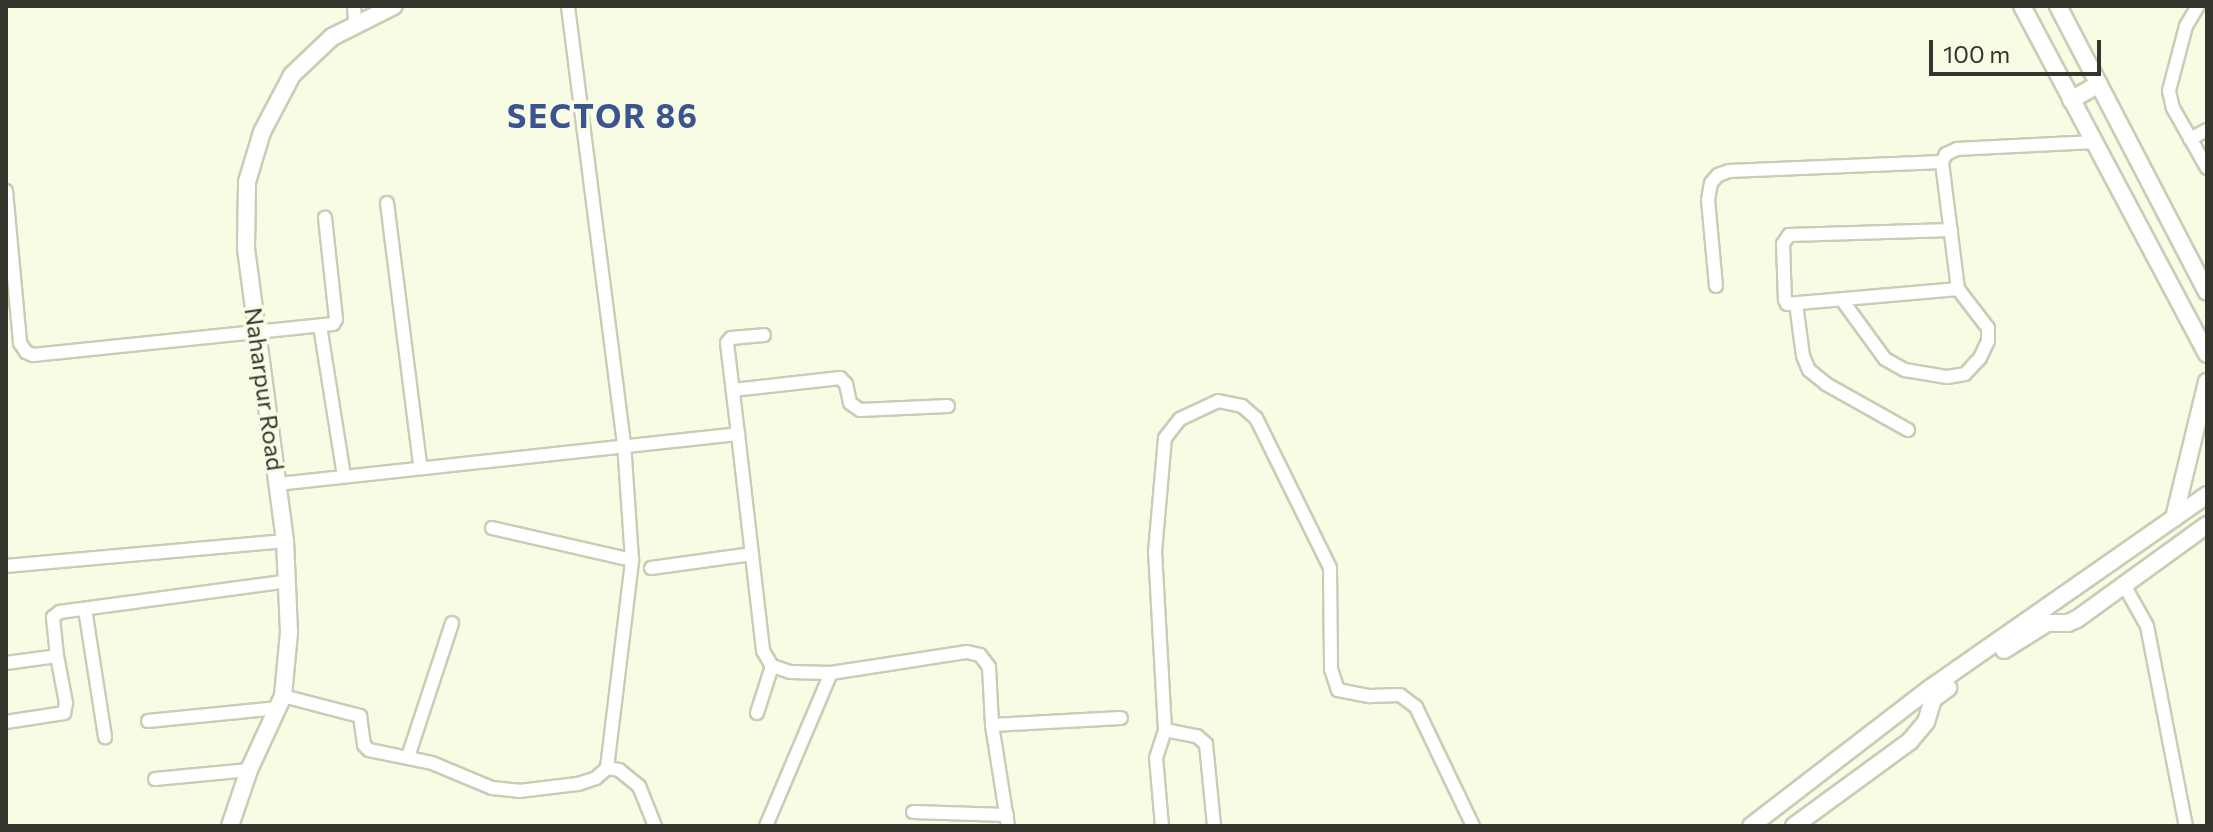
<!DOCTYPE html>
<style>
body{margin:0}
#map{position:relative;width:2213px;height:832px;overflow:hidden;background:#f8fce5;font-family:Commissioner,sans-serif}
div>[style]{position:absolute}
.roads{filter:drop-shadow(2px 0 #c8cdb6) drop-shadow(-2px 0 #c8cdb6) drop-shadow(0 2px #c8cdb6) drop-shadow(0 -2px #c8cdb6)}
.minor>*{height:12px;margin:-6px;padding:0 6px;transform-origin:6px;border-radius:6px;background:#fff}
.tertiary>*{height:16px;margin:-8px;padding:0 8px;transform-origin:8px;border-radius:8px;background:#fff}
span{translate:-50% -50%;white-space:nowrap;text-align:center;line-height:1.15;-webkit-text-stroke:7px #f8fce5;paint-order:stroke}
.street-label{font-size:24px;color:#34352c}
.district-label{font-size:32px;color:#3b538e;font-weight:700;letter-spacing:2px}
.frame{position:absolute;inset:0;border:8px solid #34352c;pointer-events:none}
.scale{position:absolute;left:1929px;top:40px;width:172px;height:36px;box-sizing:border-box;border:4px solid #34352c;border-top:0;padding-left:10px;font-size:24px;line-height:28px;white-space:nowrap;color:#34352c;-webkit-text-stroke:6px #f8fce5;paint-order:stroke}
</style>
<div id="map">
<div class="roads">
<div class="minor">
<i style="left:354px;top:6px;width:16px;rotate:86deg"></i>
<i style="left:2198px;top:6px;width:23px;rotate:121deg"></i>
<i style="left:2186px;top:26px;width:67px;rotate:104.7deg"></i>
<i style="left:2169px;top:91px;width:17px;rotate:77deg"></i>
<i style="left:2173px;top:108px;width:69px;rotate:60.5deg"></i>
<i style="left:2190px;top:139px;width:19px;rotate:-28deg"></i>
<i style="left:6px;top:191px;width:153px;rotate:84.7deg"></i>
<i style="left:20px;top:343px;width:11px;rotate:56deg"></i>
<i style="left:26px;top:352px;width:8px;rotate:23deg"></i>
<i style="left:33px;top:355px;width:302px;rotate:-5.9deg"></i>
<i style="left:333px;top:324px;width:6px;rotate:-59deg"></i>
<i style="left:336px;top:319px;width:102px;rotate:-96.2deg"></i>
<i style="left:387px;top:203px;width:265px;rotate:82.8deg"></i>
<i style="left:1951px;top:230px;width:162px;rotate:178.2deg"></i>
<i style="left:1789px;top:235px;width:11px;rotate:124deg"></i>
<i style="left:1783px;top:244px;width:56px;rotate:88deg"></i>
<i style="left:1785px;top:300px;width:4px;rotate:63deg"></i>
<i style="left:1787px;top:304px;width:172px;rotate:-5deg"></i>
<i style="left:1716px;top:286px;width:86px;rotate:-95.3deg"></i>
<i style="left:1708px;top:200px;width:17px;rotate:-80deg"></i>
<i style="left:1711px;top:183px;width:11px;rotate:-49deg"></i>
<i style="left:1718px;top:175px;width:12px;rotate:-20deg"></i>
<i style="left:1729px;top:171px;width:213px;rotate:-2.4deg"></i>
<i style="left:1842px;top:300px;width:73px;rotate:53.9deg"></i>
<i style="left:1885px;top:359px;width:23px;rotate:29deg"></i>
<i style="left:1905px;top:370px;width:43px;rotate:9.5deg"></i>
<i style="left:1947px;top:377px;width:18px;rotate:-9deg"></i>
<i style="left:1965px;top:374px;width:22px;rotate:-47deg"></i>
<i style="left:1980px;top:358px;width:19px;rotate:-65deg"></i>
<i style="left:1988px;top:341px;width:13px;rotate:-90deg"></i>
<i style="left:1988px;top:328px;width:49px;rotate:-127.6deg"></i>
<i style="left:1958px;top:289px;width:128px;rotate:-97.2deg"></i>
<i style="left:1942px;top:162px;width:9px;rotate:-63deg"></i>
<i style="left:1946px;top:154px;width:12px;rotate:-24deg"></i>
<i style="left:1957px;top:149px;width:136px;rotate:-2.9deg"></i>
<i style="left:1796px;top:304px;width:52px;rotate:82.3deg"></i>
<i style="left:1803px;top:356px;width:15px;rotate:67deg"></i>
<i style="left:1809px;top:370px;width:22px;rotate:39deg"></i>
<i style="left:1826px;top:384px;width:94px;rotate:29.3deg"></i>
<i style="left:320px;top:326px;width:152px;rotate:80.9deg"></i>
<i style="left:733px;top:390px;width:108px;rotate:-6.4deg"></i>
<i style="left:840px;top:378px;width:8px;rotate:45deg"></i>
<i style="left:846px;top:384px;width:19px;rotate:78deg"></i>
<i style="left:850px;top:403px;width:12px;rotate:35deg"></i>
<i style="left:860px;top:410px;width:88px;rotate:-2.6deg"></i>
<i style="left:738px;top:434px;width:92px;rotate:-96.9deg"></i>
<i style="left:727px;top:343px;width:6px;rotate:-51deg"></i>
<i style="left:731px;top:338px;width:33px;rotate:-5deg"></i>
<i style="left:278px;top:484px;width:463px;rotate:-6.2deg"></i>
<i style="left:738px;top:434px;width:218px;rotate:83.4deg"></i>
<i style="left:763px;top:651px;width:17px;rotate:59deg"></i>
<i style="left:772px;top:666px;width:19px;rotate:18deg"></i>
<i style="left:790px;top:672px;width:41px;rotate:1.4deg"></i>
<i style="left:831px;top:673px;width:138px;rotate:-8.8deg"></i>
<i style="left:967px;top:652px;width:13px;rotate:13deg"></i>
<i style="left:980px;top:655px;width:15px;rotate:53deg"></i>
<i style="left:989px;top:667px;width:58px;rotate:87deg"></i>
<i style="left:992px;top:725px;width:102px;rotate:81deg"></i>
<i style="left:492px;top:528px;width:144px;rotate:12.9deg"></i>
<i style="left:6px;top:566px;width:280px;rotate:-5.1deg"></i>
<i style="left:651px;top:568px;width:102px;rotate:-7.9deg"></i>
<i style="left:2124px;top:585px;width:47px;rotate:60.7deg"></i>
<i style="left:2147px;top:626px;width:204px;rotate:79deg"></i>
<i style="left:85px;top:609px;width:130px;rotate:81.1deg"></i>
<i style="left:6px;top:663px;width:51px;rotate:-7.8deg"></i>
<i style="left:57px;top:656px;width:39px;rotate:-96deg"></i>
<i style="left:53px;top:617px;width:9px;rotate:-36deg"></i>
<i style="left:60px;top:612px;width:230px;rotate:-7.7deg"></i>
<i style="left:283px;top:696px;width:80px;rotate:14.6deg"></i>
<i style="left:360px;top:716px;width:29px;rotate:82deg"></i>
<i style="left:364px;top:745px;width:7px;rotate:45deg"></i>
<i style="left:369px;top:750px;width:64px;rotate:11.7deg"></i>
<i style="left:432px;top:763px;width:65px;rotate:22.6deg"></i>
<i style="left:492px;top:788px;width:27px;rotate:6deg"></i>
<i style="left:519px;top:791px;width:59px;rotate:-6.8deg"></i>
<i style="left:578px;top:784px;width:19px;rotate:-18deg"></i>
<i style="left:596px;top:778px;width:15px;rotate:-42deg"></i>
<i style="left:607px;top:768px;width:209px;rotate:-83.1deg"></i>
<i style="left:632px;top:560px;width:116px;rotate:-93.9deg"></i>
<i style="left:624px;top:444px;width:442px;rotate:-97.3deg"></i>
<i style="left:757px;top:713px;width:49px;rotate:-72.3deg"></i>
<i style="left:148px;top:721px;width:131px;rotate:-5.7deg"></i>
<i style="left:6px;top:722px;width:59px;rotate:-8.8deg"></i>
<i style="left:64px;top:713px;width:10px;rotate:-79deg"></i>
<i style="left:66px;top:703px;width:48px;rotate:-100.8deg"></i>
<i style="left:992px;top:725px;width:129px;rotate:-3.1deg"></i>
<i style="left:1165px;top:730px;width:33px;rotate:11deg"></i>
<i style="left:1197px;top:736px;width:12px;rotate:42deg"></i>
<i style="left:1206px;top:744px;width:82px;rotate:84.4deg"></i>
<i style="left:408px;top:757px;width:141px;rotate:-71.8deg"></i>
<i style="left:607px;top:768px;width:12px;rotate:9deg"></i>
<i style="left:619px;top:770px;width:26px;rotate:39deg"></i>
<i style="left:639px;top:786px;width:43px;rotate:68.2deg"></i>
<i style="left:155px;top:779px;width:94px;rotate:-5.5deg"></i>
<i style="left:913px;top:812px;width:94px;rotate:1.8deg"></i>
<i style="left:766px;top:826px;width:166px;rotate:-67deg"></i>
<i style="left:1162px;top:826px;width:68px;rotate:-95deg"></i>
<i style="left:1156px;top:758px;width:29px;rotate:-72deg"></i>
<i style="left:1165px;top:730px;width:178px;rotate:-93.2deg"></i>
<i style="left:1155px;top:552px;width:114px;rotate:-85deg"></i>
<i style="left:1165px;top:438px;width:24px;rotate:-52deg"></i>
<i style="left:1180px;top:419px;width:42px;rotate:-25.3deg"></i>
<i style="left:1218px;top:401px;width:25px;rotate:12deg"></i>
<i style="left:1242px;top:406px;width:18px;rotate:41deg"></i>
<i style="left:1256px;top:418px;width:167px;rotate:63.7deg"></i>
<i style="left:1330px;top:568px;width:101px;rotate:89.4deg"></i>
<i style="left:1331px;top:669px;width:22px;rotate:72deg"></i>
<i style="left:1338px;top:690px;width:33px;rotate:11deg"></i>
<i style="left:1370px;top:696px;width:30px;rotate:-2deg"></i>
<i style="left:1400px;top:695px;width:20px;rotate:37deg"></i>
<i style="left:1416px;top:707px;width:132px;rotate:64.4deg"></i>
</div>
<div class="tertiary">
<i style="left:2022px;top:6px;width:394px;rotate:62deg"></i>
<i style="left:2058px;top:6px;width:322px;rotate:62.5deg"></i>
<i style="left:2071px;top:100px;width:32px;rotate:-30deg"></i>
<i style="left:2174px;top:518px;width:140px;rotate:-76.4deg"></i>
<i style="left:2004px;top:650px;width:51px;rotate:-32.1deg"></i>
<i style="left:2047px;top:623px;width:21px"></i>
<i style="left:2068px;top:623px;width:10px;rotate:-24deg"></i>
<i style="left:2077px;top:619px;width:160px;rotate:-35.9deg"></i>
<i style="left:230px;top:826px;width:59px;rotate:-71.3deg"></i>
<i style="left:249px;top:770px;width:81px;rotate:-65.3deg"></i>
<i style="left:283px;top:696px;width:64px;rotate:-84.6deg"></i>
<i style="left:289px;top:632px;width:91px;rotate:-92.5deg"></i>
<i style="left:285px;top:541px;width:296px;rotate:-97.6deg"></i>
<i style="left:246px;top:248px;width:66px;rotate:-89.1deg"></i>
<i style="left:247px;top:182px;width:52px;rotate:-73.3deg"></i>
<i style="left:262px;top:132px;width:64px;rotate:-62.2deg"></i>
<i style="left:292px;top:75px;width:55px;rotate:-43.5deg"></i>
<i style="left:332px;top:37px;width:69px;rotate:-26.6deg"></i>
<i style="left:1751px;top:826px;width:225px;rotate:-37.6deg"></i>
<i style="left:1929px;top:689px;width:339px;rotate:-34.9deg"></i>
<i style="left:1794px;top:826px;width:144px;rotate:-36.2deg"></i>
<i style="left:1910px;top:741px;width:25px;rotate:-50deg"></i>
<i style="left:1926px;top:722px;width:24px;rotate:-73deg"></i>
<i style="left:1933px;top:699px;width:19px;rotate:-36deg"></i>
</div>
</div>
<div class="street-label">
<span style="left:265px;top:389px;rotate:82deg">Naharpur Road</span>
</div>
<div class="district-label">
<span style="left:603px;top:115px">SECTOR 86</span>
</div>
<div class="frame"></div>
<div class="scale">100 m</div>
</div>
